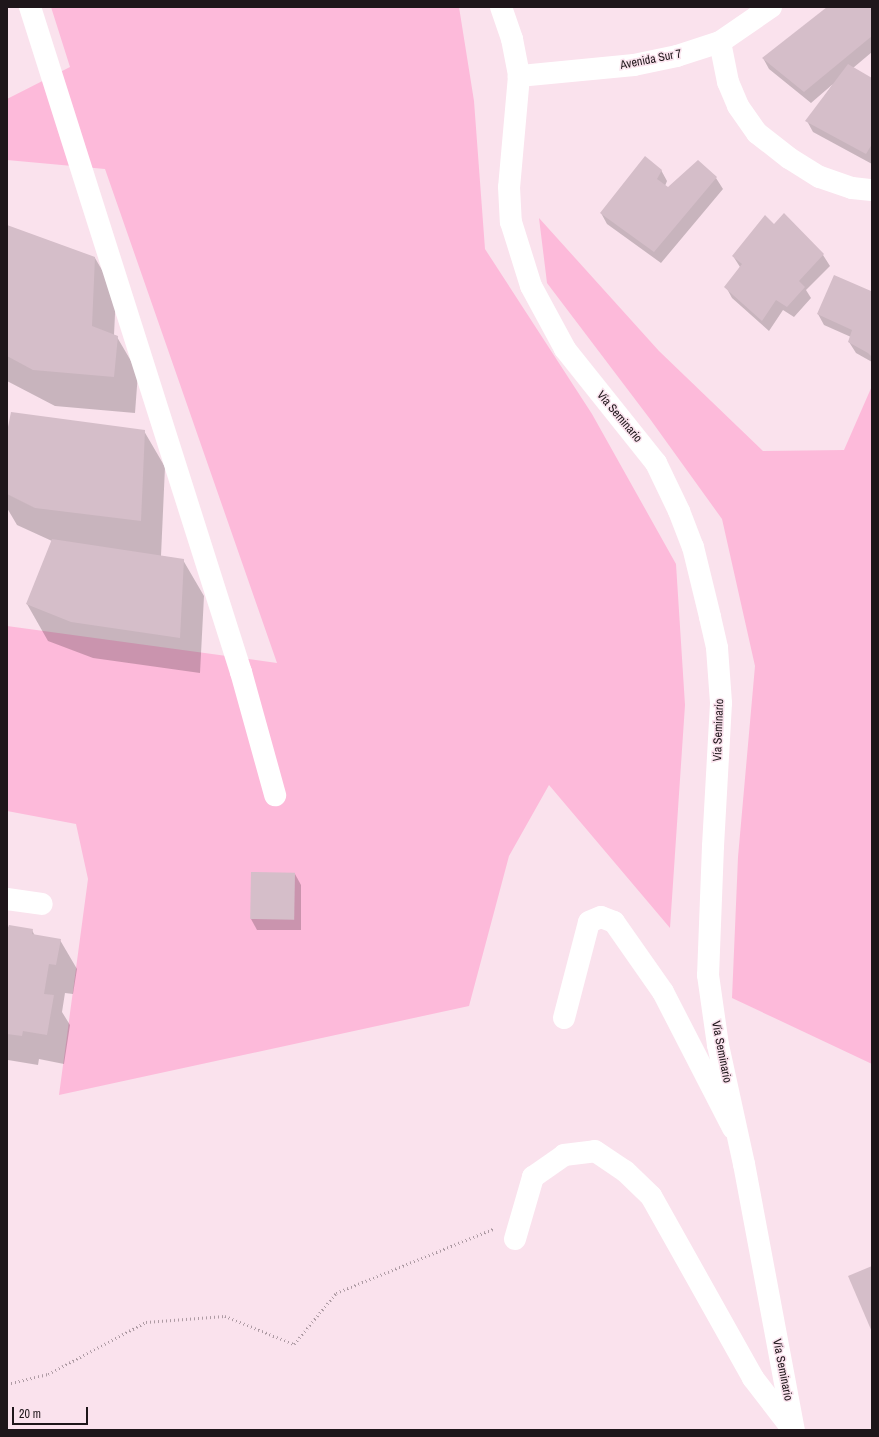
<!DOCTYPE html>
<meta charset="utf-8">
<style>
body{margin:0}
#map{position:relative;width:879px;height:1437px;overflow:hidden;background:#fae2ed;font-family:"Archivo Narrow",sans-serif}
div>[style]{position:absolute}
.green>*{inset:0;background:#fdbada}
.shadow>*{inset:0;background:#0003}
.building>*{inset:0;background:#d5bec9;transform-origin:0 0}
.path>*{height:2.5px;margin-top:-1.25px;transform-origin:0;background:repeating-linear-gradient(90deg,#ae9ba4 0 1px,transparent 0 4px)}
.minor>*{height:22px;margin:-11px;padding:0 11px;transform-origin:11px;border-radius:11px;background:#fff}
.major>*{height:22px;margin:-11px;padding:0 11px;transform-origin:11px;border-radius:11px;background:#fff}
span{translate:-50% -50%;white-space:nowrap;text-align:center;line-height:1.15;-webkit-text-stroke:3px #fae2ed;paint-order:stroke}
.street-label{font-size:12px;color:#1e161a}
.frame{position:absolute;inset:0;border:8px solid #1e161a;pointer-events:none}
.scale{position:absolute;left:12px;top:1407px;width:76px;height:18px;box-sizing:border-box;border:2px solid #1e161a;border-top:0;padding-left:5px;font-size:12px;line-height:14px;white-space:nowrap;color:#1e161a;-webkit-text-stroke:3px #fae2ed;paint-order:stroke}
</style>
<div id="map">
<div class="green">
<i style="clip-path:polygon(51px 7px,459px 7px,474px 101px,485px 249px,592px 414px,676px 564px,685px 705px,670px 928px,549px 785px,509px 856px,469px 1006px,59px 1095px,88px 879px,76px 824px,7px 811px,7px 626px,277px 663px,105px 169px,7px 160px,7px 99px,70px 67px)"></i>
<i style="clip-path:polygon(539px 218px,659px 351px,763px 451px,844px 450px,872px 386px,872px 1064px,732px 998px,738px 857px,755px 666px,722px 519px,650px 419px,547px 283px)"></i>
</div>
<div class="shadow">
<i style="clip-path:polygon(829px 7px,872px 7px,872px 52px,853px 68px,872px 79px,872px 164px,813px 132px,807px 121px,833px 84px,811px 103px,769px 69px,763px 58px)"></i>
<i style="clip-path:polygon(661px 170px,667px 181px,665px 186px,669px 188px,716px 178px,723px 189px,661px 263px,607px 224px,601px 213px)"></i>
<i style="clip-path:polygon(784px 215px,823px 255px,830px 266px,806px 290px,811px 298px,794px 317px,783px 310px,769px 331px,732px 298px,726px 287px,740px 267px,733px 256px,774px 226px)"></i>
<i style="clip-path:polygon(7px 226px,95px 258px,116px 294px,114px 335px,117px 337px,138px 373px,135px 413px,55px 406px,7px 381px)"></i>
<i style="clip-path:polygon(872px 291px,872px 362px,856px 353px,849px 342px,851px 337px,824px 325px,818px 314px)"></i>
<i style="clip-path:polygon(144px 431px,165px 467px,161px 556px,183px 560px,204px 596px,200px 673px,93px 658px,48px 641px,27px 604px,52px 541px,17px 525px,7px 508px,7px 436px)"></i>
<i style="clip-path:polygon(295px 874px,301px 885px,301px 930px,257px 930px,251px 919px)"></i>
<i style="clip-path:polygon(32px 930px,35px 936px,60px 940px,77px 969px,73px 994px,65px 993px,62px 1012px,70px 1025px,64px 1064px,39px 1059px,38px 1065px,8px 1060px,7px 1057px,7px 931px)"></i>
</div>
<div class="building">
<i style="clip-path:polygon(827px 7px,872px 7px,872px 36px,804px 92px,762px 58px)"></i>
<i style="clip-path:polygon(848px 64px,872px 78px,872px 144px,866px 154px,805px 121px)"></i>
<i style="clip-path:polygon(645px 156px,662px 170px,657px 179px,668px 187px,698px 160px,717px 177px,654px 252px,600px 213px)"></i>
<i style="clip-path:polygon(784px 213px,824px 254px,799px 281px,805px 287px,787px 307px,776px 300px,762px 321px,724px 287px,742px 264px,732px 256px,765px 215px,774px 224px)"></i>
<i style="clip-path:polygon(7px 225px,95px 257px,92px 326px,118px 336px,114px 377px,33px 370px,7px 356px)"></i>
<i style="clip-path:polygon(834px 275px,871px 291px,872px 290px,872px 357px,868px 353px,848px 342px,852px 330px,817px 314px)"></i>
<i style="clip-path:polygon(11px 412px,145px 430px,141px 521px,35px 508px,7px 494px,7px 432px)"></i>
<i style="clip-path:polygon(52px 539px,184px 559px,180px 638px,71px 622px,26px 604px)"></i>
<i style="left:251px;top:872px;width:44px;height:47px;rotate:1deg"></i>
<i style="clip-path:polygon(9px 925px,33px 929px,32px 934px,61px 939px,56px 965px,49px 964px,44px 994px,54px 995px,47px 1035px,23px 1031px,22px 1036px,7px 1034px,7px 930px)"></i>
<i style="clip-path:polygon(872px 1266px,872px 1332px,848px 1276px)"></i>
</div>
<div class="path">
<i style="left:7px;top:1384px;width:42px;rotate:-13.7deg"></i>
<i style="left:48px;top:1374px;width:111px;rotate:-28deg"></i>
<i style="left:146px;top:1322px;width:79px;rotate:-4.3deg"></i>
<i style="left:225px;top:1316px;width:74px;rotate:22.1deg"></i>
<i style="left:294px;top:1344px;width:66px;rotate:-50.5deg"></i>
<i style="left:336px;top:1293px;width:170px;rotate:-22.2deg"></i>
</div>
<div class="minor">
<i style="left:30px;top:7px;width:698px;rotate:72.4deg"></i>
<i style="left:241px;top:672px;width:128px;rotate:74.5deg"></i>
<i style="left:501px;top:7px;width:34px;rotate:71deg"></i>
<i style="left:512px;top:39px;width:38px;rotate:79deg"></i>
<i style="left:720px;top:42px;width:41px;rotate:78.7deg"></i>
<i style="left:728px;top:82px;width:26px;rotate:67deg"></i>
<i style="left:738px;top:106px;width:33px;rotate:55deg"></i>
<i style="left:757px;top:133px;width:41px;rotate:38deg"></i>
<i style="left:789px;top:158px;width:36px;rotate:32deg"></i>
<i style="left:820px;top:177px;width:34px;rotate:19deg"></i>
<i style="left:852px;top:188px;width:20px;rotate:6deg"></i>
<i style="left:7px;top:899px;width:35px;rotate:8deg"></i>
<i style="left:564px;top:1018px;width:99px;rotate:-75.4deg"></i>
<i style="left:589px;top:922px;width:13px;rotate:-23deg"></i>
<i style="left:601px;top:917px;width:14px;rotate:21deg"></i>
<i style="left:614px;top:922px;width:85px;rotate:55deg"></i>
<i style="left:663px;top:992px;width:153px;rotate:62.8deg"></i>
<i style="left:515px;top:1239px;width:65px;rotate:-73.8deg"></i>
<i style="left:533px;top:1177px;width:38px;rotate:-35deg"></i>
<i style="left:564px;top:1155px;width:31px;rotate:-7deg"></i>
<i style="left:595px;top:1151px;width:36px;rotate:34deg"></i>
<i style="left:625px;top:1171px;width:36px;rotate:44deg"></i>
<i style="left:651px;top:1196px;width:209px;rotate:60.7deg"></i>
<i style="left:753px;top:1378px;width:66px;rotate:52.4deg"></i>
</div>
<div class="major">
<i style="left:771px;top:7px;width:62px;rotate:145.5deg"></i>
<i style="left:720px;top:42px;width:45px;rotate:162deg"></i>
<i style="left:677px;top:56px;width:44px;rotate:168.2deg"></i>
<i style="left:634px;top:65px;width:116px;rotate:174.5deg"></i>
<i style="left:519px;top:76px;width:111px;rotate:95.1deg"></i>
<i style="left:509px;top:187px;width:35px;rotate:87deg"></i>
<i style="left:511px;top:222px;width:67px;rotate:72.6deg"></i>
<i style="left:531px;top:286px;width:72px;rotate:61.6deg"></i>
<i style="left:565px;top:349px;width:146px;rotate:51.4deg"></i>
<i style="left:656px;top:463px;width:53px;rotate:64.4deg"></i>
<i style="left:679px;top:511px;width:39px;rotate:69deg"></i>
<i style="left:693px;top:547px;width:72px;rotate:76.3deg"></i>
<i style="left:710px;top:617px;width:32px;rotate:77deg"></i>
<i style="left:717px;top:648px;width:55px;rotate:85.8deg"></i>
<i style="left:721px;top:703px;width:143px;rotate:93.2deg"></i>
<i style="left:713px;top:846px;width:129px;rotate:92.2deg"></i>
<i style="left:708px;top:975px;width:71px;rotate:81.9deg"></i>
<i style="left:718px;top:1045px;width:122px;rotate:77.7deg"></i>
<i style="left:744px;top:1164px;width:271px;rotate:79.4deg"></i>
</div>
<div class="street-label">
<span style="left:651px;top:60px;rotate:-11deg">Avenida Sur 7</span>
<span style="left:619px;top:417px;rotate:50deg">Vía Seminario</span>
<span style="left:719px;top:730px;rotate:-88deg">Vía Seminario</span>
<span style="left:721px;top:1052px;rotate:79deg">Vía Seminario</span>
<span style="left:782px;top:1370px;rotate:79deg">Vía Seminario</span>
</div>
<div class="frame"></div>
<div class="scale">20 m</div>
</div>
